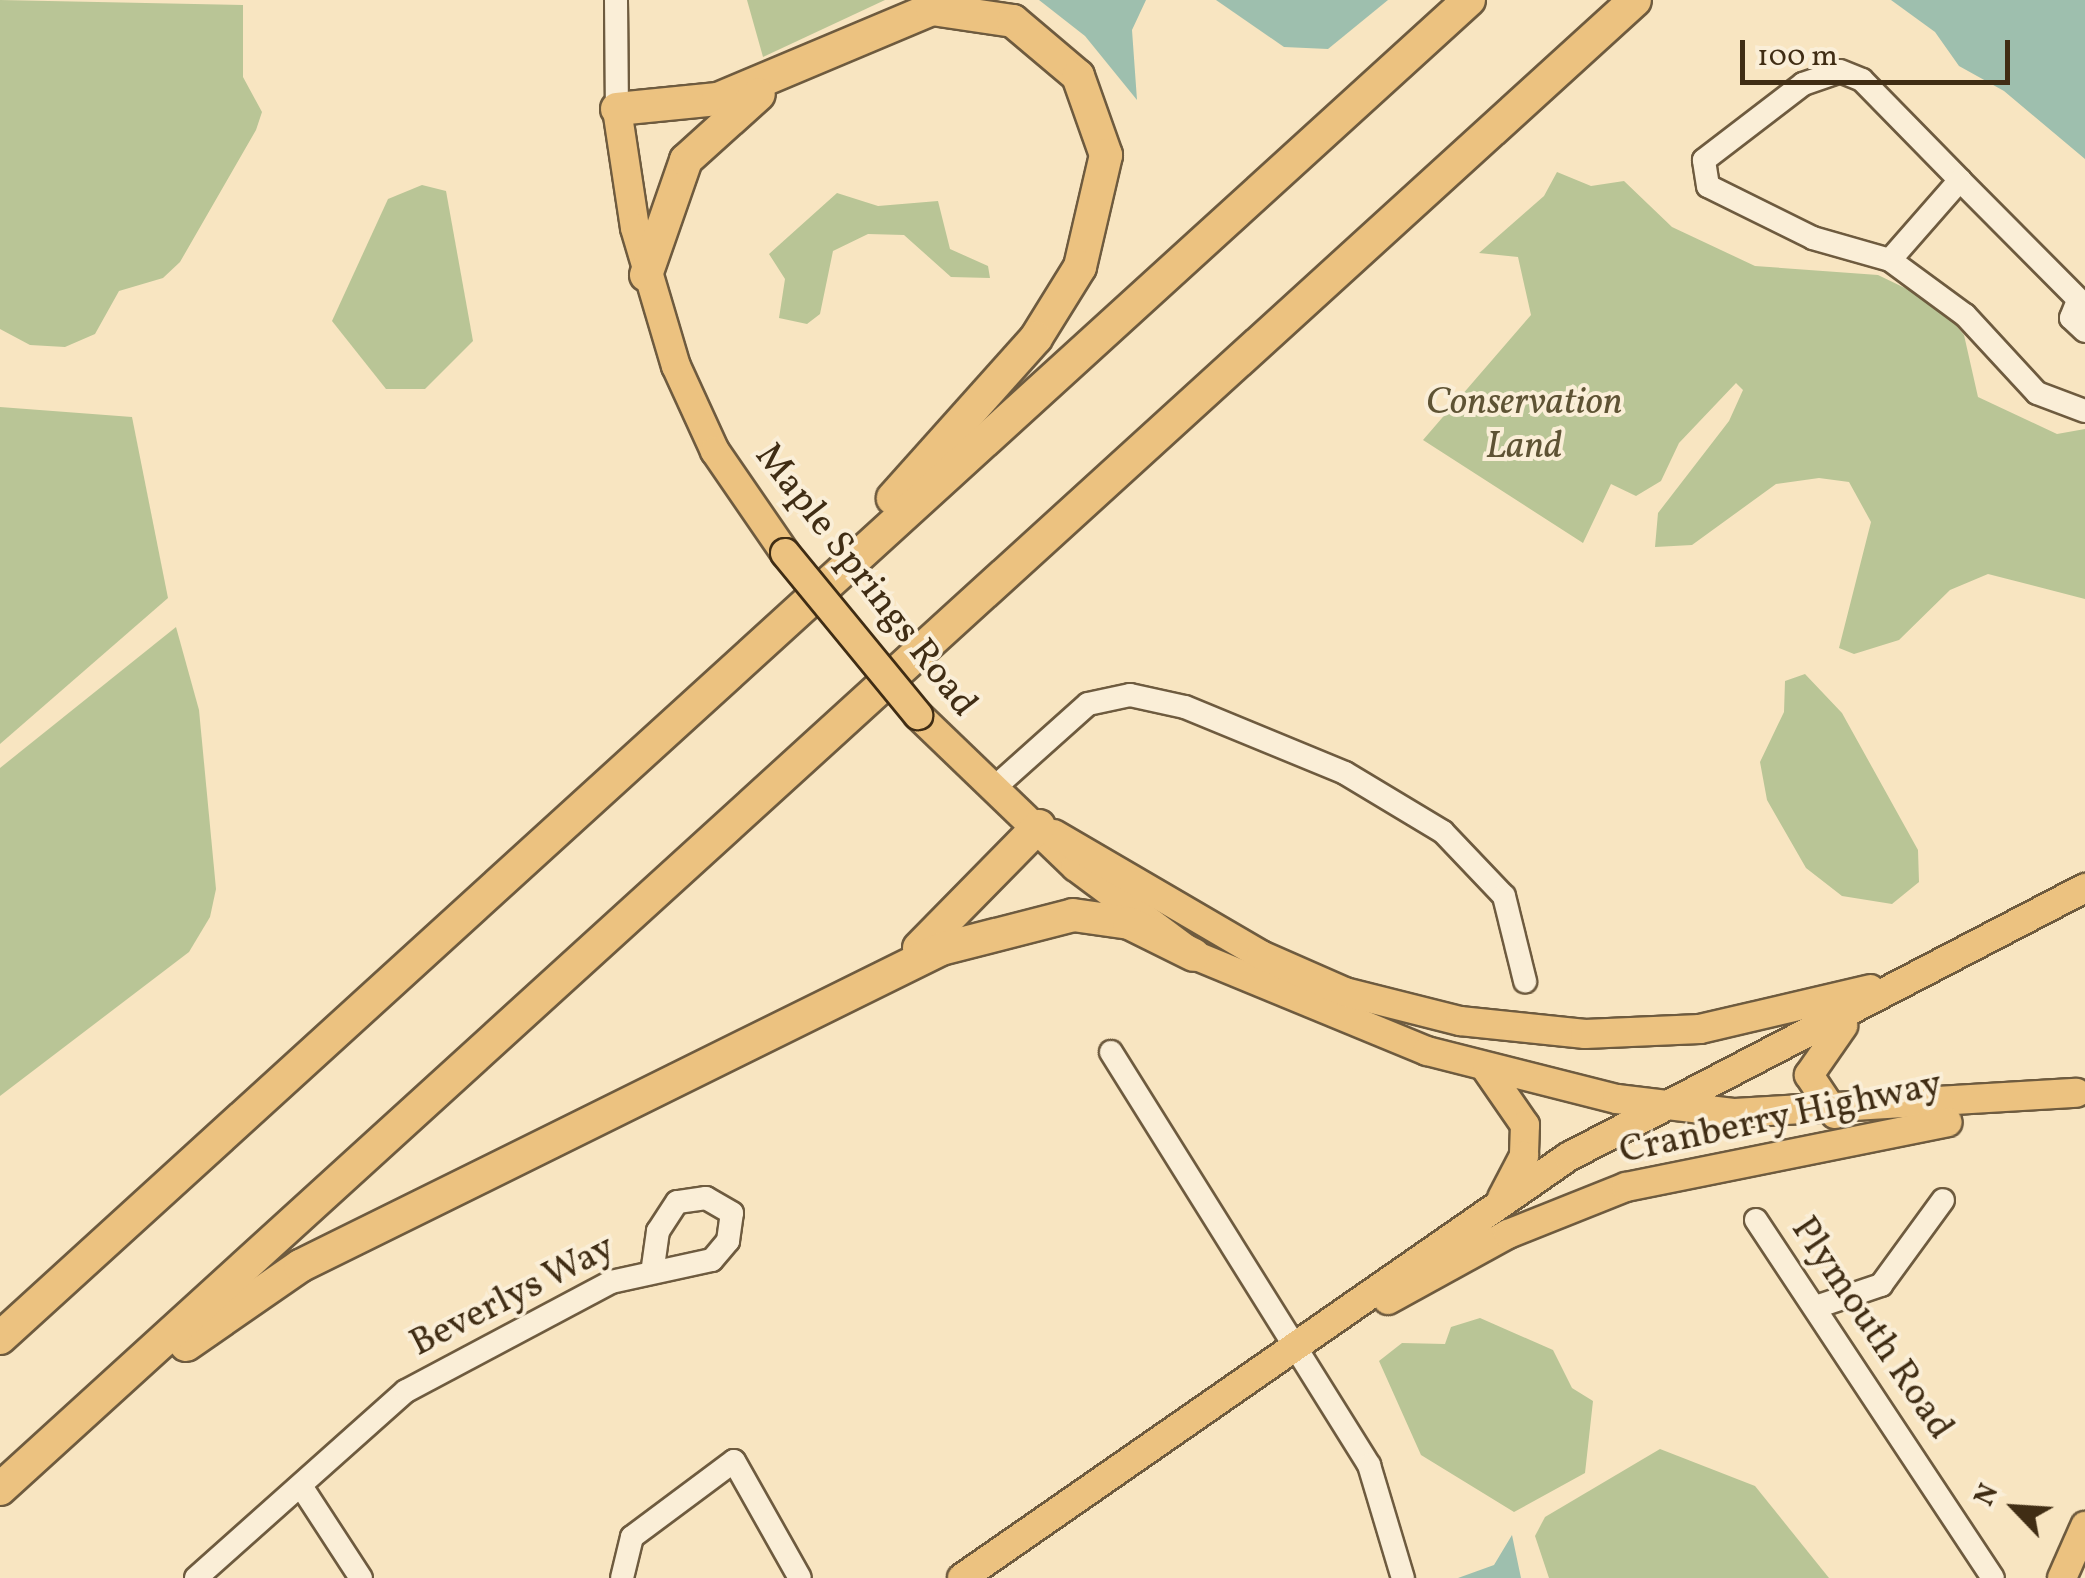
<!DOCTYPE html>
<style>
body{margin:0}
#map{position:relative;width:2085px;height:1578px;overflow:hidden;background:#f8e5c1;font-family:Vollkorn,serif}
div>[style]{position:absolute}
.green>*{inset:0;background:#b9c596}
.water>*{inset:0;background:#9ebfae}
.roads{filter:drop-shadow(2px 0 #6e5b3f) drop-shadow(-2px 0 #6e5b3f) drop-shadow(0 2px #6e5b3f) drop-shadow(0 -2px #6e5b3f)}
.minor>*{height:22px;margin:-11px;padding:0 11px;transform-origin:11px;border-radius:11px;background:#faeed7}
.major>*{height:28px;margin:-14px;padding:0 14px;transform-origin:14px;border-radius:14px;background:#ecc280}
.highway>*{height:32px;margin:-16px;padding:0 16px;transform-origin:16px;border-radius:16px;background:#ecc280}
.bridges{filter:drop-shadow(2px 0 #402d14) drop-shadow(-2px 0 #402d14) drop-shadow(0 2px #402d14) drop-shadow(0 -2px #402d14)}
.major-bridge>*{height:28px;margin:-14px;padding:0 14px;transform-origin:14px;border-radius:14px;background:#ecc280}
span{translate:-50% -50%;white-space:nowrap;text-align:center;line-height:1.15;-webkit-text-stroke:8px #faeed7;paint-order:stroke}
.park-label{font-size:38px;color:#5e5334;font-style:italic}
.street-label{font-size:38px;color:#402d14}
.north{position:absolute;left:1965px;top:1458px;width:100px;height:100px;-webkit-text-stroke:8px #faeed7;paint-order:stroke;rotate:295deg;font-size:28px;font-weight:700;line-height:40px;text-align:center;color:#402d14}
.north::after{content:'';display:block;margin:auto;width:35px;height:45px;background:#402d14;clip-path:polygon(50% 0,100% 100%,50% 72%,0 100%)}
.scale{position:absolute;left:1740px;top:40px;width:270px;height:45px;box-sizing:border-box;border:5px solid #402d14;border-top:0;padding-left:12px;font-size:30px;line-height:35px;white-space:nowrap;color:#402d14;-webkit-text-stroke:8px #faeed7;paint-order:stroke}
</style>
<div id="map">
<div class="green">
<i style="clip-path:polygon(0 0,243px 5px,243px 77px,262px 112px,256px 130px,180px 262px,163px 278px,119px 291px,95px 334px,65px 347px,30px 345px,0 329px)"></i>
<i style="clip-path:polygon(747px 0,885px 0,763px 57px)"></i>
<i style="clip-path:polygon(1557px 172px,1591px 186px,1624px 181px,1672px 227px,1755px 266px,1878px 275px,1938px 304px,1964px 335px,1978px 397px,2057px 434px,2085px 429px,2085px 599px,1988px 574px,1950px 590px,1899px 640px,1854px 654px,1839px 648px,1871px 522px,1849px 482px,1819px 478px,1776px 484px,1692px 545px,1655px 547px,1658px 513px,1729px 421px,1743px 390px,1736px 383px,1679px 443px,1661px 481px,1636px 496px,1611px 484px,1583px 543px,1423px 440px,1531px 315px,1518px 257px,1479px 253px,1544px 196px)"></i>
<i style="clip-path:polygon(422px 185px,446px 191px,473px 341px,425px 389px,386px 389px,332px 321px,388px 199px)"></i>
<i style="clip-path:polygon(837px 193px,878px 206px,938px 201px,950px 249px,988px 266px,990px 278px,951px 277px,904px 235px,868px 234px,833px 251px,820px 314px,807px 324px,779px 318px,785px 279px,769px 254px)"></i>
<i style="clip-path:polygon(0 407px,132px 417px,168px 598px,0 744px)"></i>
<i style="clip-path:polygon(176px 627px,199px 710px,216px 889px,210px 917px,189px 952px,0 1096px,0 768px)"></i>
<i style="clip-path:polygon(1805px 674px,1842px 713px,1918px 850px,1919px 882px,1892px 904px,1842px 896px,1806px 868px,1767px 800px,1760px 762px,1784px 712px,1785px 681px)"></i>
<i style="clip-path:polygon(1480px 1318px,1553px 1350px,1572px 1388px,1593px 1401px,1585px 1473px,1514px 1512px,1421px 1455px,1379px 1361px,1402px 1343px,1445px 1344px,1451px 1327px)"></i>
<i style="clip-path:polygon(1660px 1449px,1755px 1486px,1829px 1578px,1549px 1578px,1535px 1536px,1545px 1517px)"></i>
</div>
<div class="water">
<i style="clip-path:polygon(1039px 0,1146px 0,1132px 30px,1137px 100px,1085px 36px)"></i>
<i style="clip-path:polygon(1216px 0,1388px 0,1328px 49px,1284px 47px)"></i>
<i style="clip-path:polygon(1891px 0,2085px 0,2085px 159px,2004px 91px,1959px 66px,1935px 32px)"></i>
<i style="clip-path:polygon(1512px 1535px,1521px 1578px,1458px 1578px,1494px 1565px)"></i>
</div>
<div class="roads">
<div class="minor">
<i style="left:616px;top:0;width:109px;rotate:89.5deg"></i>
<i style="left:1890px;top:260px;width:80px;rotate:-164.1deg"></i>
<i style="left:1813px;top:238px;width:117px;rotate:-153.7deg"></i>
<i style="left:1708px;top:186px;width:26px;rotate:-99deg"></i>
<i style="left:1704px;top:160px;width:125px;rotate:-37.5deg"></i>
<i style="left:1803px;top:84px;width:39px;rotate:-19deg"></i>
<i style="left:1840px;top:71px;width:24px;rotate:22deg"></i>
<i style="left:1862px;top:80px;width:140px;rotate:45.6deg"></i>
<i style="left:2077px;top:303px;width:16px;rotate:112deg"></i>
<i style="left:2071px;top:318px;width:19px;rotate:43deg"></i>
<i style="left:2085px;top:306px;width:177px;rotate:-134.8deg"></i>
<i style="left:1960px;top:180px;width:106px;rotate:131.2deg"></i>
<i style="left:1890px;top:260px;width:93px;rotate:36.3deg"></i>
<i style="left:1965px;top:315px;width:106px;rotate:47.3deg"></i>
<i style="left:2037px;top:393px;width:51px;rotate:20.6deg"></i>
<i style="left:994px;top:788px;width:126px;rotate:-41.8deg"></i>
<i style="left:1088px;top:704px;width:43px;rotate:-12.1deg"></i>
<i style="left:1130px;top:695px;width:56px;rotate:12.3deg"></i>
<i style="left:1185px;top:707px;width:173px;rotate:22.4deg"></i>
<i style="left:1345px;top:773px;width:114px;rotate:31deg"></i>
<i style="left:1443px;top:832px;width:88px;rotate:46.4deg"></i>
<i style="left:1504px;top:896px;width:88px;rotate:76.1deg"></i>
<i style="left:1111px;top:1052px;width:487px;rotate:58deg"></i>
<i style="left:1369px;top:1465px;width:118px;rotate:73.3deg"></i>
<i style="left:1756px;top:1220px;width:429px;rotate:56.5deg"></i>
<i style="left:1816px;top:1307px;width:69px;rotate:-18.7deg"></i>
<i style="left:1881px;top:1285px;width:105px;rotate:-53.9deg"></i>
<i style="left:301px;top:1486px;width:110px;rotate:56.9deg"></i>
<i style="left:196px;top:1578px;width:281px;rotate:-41.7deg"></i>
<i style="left:406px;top:1391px;width:232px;rotate:-28deg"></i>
<i style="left:611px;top:1282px;width:103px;rotate:-12.3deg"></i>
<i style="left:712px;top:1260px;width:25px;rotate:-50deg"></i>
<i style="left:728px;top:1241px;width:28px;rotate:-82deg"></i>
<i style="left:732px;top:1213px;width:30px;rotate:-150deg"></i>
<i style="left:706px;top:1198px;width:29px;rotate:172deg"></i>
<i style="left:677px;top:1202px;width:35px;rotate:123deg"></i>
<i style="left:658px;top:1231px;width:37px;rotate:98deg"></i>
<i style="left:622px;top:1578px;width:42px;rotate:-76.3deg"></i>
<i style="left:632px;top:1537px;width:127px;rotate:-36.7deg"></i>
<i style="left:734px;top:1461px;width:134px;rotate:60.6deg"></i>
</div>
<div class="major">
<i style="left:617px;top:109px;width:120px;rotate:81.4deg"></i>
<i style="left:635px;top:228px;width:144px;rotate:73.5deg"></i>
<i style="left:676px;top:366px;width:94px;rotate:65.4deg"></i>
<i style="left:715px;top:451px;width:124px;rotate:55.5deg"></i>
<i style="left:918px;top:715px;width:219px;rotate:43.9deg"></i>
<i style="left:1076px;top:867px;width:147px;rotate:36.7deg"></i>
<i style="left:1194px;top:955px;width:252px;rotate:22.4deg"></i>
<i style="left:1427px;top:1051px;width:196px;rotate:14.2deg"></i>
<i style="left:1617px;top:1099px;width:119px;rotate:6.8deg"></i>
<i style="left:1735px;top:1113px;width:342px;rotate:-3.4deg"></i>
<i style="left:1054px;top:834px;width:240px;rotate:30.3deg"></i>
<i style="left:1261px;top:955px;width:92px;rotate:23.8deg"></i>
<i style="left:1345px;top:992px;width:119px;rotate:14.2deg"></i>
<i style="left:1460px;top:1021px;width:126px;rotate:5.9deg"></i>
<i style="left:1585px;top:1034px;width:115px;rotate:-2.5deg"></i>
<i style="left:1700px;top:1029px;width:175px;rotate:-13.2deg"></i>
<i style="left:1487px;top:1070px;width:67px;rotate:55.4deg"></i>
<i style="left:1525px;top:1125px;width:31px;rotate:92deg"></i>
<i style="left:1524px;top:1156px;width:47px;rotate:117.6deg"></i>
<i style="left:1835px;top:1114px;width:47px;rotate:-123.7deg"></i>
<i style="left:1809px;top:1075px;width:60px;rotate:-55.2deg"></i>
<i style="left:1388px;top:1300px;width:137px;rotate:-28.8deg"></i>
<i style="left:1508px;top:1234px;width:127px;rotate:-21.7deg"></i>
<i style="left:1626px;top:1187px;width:328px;rotate:-11.4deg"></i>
<i style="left:962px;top:1578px;width:738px;rotate:-34.79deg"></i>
<i style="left:1568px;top:1157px;width:583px;rotate:-27.49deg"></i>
<i style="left:2062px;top:1578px;width:57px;rotate:-66.1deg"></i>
</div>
<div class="highway">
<i style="left:617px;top:109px;width:101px;rotate:-5.7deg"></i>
<i style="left:718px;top:99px;width:232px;rotate:-22.8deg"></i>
<i style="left:932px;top:9px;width:82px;rotate:8.4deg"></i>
<i style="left:1013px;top:21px;width:85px;rotate:40.2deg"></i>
<i style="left:1078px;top:76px;width:84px;rotate:70.5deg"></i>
<i style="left:1106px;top:155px;width:115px;rotate:103.1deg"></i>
<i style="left:1080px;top:267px;width:84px;rotate:121.8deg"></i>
<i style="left:1036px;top:338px;width:215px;rotate:131.8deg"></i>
<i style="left:646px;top:275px;width:122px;rotate:-70.8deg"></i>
<i style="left:686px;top:160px;width:98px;rotate:-42.1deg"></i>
<i style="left:919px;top:948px;width:171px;rotate:-45.5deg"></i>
<i style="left:0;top:1338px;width:1987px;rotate:-42.33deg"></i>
<i style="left:186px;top:1345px;width:139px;rotate:-34.7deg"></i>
<i style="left:300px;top:1266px;width:715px;rotate:-26.31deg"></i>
<i style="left:941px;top:949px;width:136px;rotate:-14.4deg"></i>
<i style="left:1073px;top:915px;width:57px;rotate:8.1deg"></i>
<i style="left:1129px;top:923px;width:72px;rotate:26.2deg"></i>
<i style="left:0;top:1489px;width:2211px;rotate:-42.32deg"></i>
</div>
</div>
<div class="bridges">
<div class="major-bridge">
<i style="left:785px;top:553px;width:210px;rotate:50.6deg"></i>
</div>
</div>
<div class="park-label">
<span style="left:1524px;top:426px">Conservation<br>Land</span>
</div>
<div class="street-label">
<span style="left:865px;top:581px;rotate:52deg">Maple Springs Road</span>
<span style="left:1781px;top:1119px;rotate:-12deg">Cranberry Highway</span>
<span style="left:513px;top:1297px;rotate:-27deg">Beverlys Way</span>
<span style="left:1871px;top:1329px;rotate:56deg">Plymouth Road</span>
</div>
<div class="north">N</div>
<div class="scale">100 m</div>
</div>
